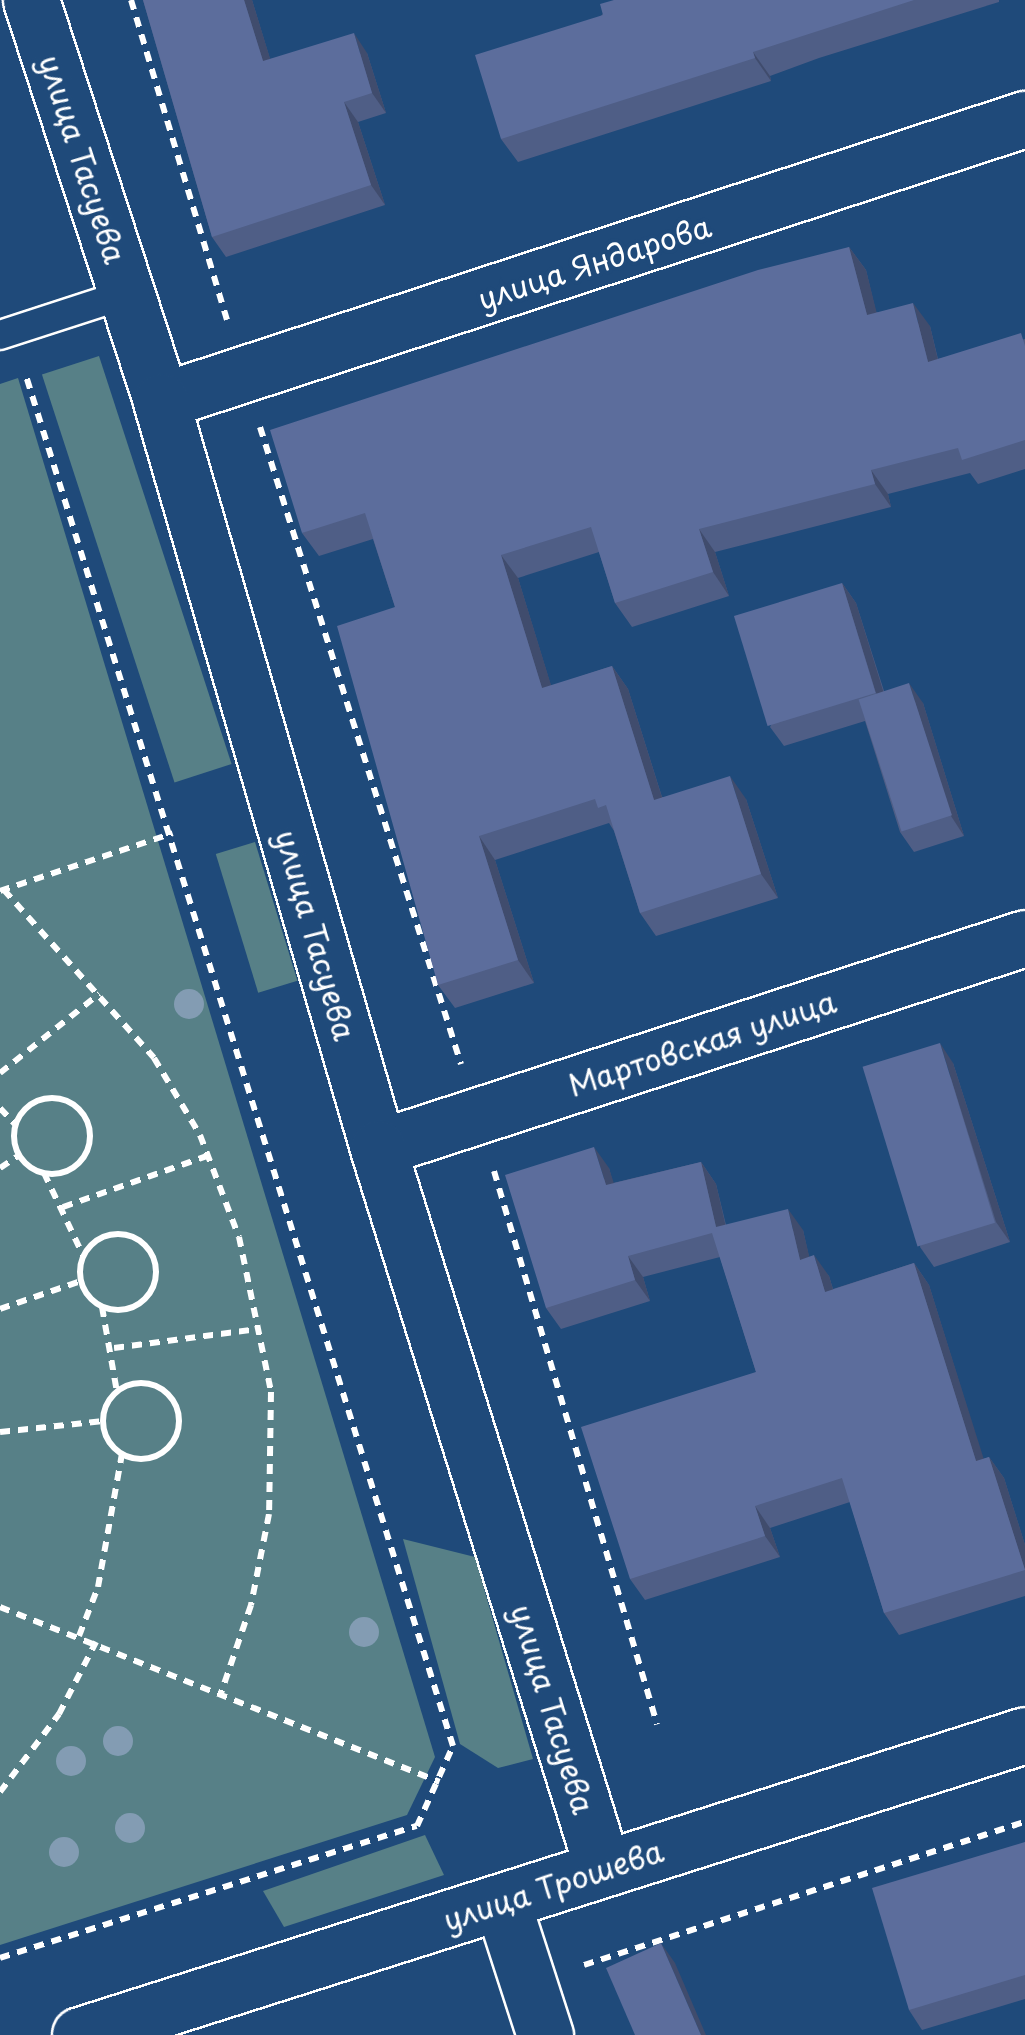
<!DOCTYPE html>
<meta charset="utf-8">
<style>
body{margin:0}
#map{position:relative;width:1025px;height:2035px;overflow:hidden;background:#1f4a7a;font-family:"Playpen Sans",sans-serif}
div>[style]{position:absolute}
.green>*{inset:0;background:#578087;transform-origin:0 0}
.path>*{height:6px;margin-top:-3px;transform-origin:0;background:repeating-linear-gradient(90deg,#fff 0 10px,transparent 0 18px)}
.path>.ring{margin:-3px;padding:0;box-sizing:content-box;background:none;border:6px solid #fff;border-radius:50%}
.roads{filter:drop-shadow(2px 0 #fff) drop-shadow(-2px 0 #fff) drop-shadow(0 2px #fff) drop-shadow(0 -2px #fff)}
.lane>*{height:28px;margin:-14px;padding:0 14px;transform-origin:14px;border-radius:14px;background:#1f4a7a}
.street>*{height:55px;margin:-27.5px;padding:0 27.5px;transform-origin:27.5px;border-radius:27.5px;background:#1f4a7a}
.secondary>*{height:55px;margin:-27.5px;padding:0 27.5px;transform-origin:27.5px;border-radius:27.5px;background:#1f4a7a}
.trees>*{width:30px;height:30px;margin:-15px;border-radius:50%;background:#839cb3}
.wall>*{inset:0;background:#4f5e86}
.shaded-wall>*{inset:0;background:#404c6d}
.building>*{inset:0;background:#5c6d9c;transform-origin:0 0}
span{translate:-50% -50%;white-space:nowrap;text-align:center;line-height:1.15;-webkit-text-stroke:8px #1f4a7a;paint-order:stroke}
.street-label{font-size:30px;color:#fff}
</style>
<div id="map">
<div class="green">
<i style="left:99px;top:356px;width:429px;height:60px;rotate:72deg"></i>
<i style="clip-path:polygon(18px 378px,435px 1757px,407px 1815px,0 1945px,0 384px)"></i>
<i style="left:255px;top:842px;width:145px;height:41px;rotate:73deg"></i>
<i style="clip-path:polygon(403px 1539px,475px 1557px,533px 1759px,498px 1768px,460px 1744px)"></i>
<i style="clip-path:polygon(425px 1835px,444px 1875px,284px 1927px,263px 1891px)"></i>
</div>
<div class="path">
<i style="left:131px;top:0;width:334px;rotate:73.3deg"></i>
<i style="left:260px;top:427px;width:668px;rotate:72.49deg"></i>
<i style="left:4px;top:890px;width:225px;rotate:48.2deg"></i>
<i style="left:154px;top:1058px;width:90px;rotate:59.1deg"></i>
<i style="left:200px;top:1135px;width:109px;rotate:69.1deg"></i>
<i style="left:239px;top:1237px;width:158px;rotate:78.3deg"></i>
<i style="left:271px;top:1392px;width:122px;rotate:90.9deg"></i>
<i style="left:269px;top:1514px;width:93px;rotate:101.2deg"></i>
<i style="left:251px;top:1605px;width:93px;rotate:108.8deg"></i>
<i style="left:0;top:891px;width:182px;rotate:-18.5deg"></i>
<i style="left:0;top:1073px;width:127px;rotate:-38.6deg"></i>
<i class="ring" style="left:14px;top:1098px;width:70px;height:70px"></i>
<i style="left:0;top:1108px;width:22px;rotate:47deg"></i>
<i style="left:0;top:1168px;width:23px;rotate:-34deg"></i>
<i style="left:494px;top:1171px;width:577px;rotate:73.58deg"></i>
<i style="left:44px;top:1173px;width:91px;rotate:64.6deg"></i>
<i style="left:63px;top:1207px;width:153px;rotate:-19.5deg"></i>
<i class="ring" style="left:80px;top:1234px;width:70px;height:70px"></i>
<i style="left:102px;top:1307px;width:86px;rotate:80deg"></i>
<i style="left:0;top:1309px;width:86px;rotate:-19.1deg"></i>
<i style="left:114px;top:1348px;width:145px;rotate:-7.5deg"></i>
<i class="ring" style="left:103px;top:1383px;width:70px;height:70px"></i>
<i style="left:0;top:1432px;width:104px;rotate:-6.1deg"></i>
<i style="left:0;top:1607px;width:473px;rotate:21.7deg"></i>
<i style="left:79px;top:1636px;width:53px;rotate:-68.8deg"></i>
<i style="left:98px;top:1587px;width:136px;rotate:-79.8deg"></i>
<i style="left:0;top:1792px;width:98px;rotate:-52.9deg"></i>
<i style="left:59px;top:1714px;width:81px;rotate:-62.8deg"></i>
<i style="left:0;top:1958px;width:437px;rotate:-17.6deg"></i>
<i style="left:417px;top:1826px;width:88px;rotate:-65.8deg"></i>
<i style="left:453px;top:1746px;width:1438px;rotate:-107.31deg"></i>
<i style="left:584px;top:1965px;width:464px;rotate:-18deg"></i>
</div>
<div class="roads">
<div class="lane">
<i style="left:0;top:335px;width:133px;rotate:-18deg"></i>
</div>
<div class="street">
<i style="left:161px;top:401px;width:909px;rotate:-18.08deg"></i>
<i style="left:378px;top:1148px;width:680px;rotate:-17.98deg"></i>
<i style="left:502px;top:1902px;width:140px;rotate:72.1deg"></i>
</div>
<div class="secondary">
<i style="left:31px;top:0;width:422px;rotate:72deg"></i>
<i style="left:161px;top:401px;width:778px;rotate:73.8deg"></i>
<i style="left:378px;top:1148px;width:755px;rotate:72.67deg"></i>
<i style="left:80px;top:2035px;width:991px;rotate:-17.61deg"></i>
</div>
</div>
<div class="trees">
<i style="left:189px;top:1004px"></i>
<i style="left:364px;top:1632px"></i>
<i style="left:118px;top:1741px"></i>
<i style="left:71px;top:1761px"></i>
<i style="left:130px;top:1828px"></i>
<i style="left:64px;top:1852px"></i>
</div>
<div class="wall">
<i style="clip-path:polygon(143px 0,252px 0,270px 59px,367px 53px,386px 113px,358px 122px,385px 205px,226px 257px,212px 237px)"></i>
<i style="clip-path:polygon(614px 0,999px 0,999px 2px,819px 58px,770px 76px,771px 81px,518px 162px,501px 139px)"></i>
<i style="clip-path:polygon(849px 247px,866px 270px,876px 312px,930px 326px,938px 359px,1025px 339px,1025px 469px,978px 484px,970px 473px,888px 494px,891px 507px,715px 552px,729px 596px,632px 627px,615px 603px,599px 552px,518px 578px,551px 686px,612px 666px,628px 689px,662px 797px,746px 799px,778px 898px,656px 936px,640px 913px,614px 831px,609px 823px,495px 860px,534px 983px,455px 1008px,438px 985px,395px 607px,373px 539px,319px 556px,302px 533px)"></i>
<i style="clip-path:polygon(842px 583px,856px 603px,884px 691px,923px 703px,964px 836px,914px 852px,900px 832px,865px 721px,784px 746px,770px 727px)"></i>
<i style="clip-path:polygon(953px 1063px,1010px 1242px,934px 1267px,920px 1247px)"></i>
<i style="clip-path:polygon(701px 1162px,716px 1184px,726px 1225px,803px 1230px,809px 1257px,829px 1276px,833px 1289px,914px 1263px,929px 1285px,983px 1459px,989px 1457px,1004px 1478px,1025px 1545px,1025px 1596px,899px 1635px,884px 1613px,850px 1502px,770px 1528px,780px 1557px,645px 1600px,630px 1579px,756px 1372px,720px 1257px,643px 1277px,650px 1301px,561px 1329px,546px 1308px,609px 1168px,613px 1183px)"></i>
<i style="clip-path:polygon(1025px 1842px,1025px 1999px,922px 2030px,909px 2010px)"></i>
</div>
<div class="shaded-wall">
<i style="clip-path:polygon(244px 0,252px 0,277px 81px,263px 61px)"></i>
<i style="clip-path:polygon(354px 33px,367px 53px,386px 113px,372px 93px)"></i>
<i style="clip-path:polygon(753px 52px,770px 76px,771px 81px,755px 58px)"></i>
<i style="clip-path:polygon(344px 102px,358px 122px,385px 205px,371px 185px)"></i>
<i style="clip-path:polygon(849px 247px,866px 270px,883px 338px,867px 315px)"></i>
<i style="clip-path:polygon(913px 303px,930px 326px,944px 386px,928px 362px)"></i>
<i style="clip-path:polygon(871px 470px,888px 494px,891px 507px,875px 484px)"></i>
<i style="clip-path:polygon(699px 529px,715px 552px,729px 596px,713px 572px)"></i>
<i style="clip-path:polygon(501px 555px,518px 578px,559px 711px,542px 688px)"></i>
<i style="clip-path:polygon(842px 583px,856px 603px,890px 713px,876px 693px)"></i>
<i style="clip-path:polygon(612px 666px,628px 689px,670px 823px,654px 800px)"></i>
<i style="clip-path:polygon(909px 683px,923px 703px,964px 836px,951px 816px)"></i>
<i style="clip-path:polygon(730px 776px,746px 799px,778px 898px,761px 874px)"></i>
<i style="clip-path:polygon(479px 836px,495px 860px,534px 983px,518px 960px)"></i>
<i style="clip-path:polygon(940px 1043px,953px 1063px,1010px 1242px,996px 1222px)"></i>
<i style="clip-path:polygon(594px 1147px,609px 1168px,621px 1206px,606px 1185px)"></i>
<i style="clip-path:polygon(701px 1162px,716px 1184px,731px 1249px,716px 1227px)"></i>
<i style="clip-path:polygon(788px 1209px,803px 1230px,815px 1281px,800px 1260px)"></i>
<i style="clip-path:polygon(814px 1255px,829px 1276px,840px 1313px,825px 1292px)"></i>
<i style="clip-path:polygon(628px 1256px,643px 1277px,650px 1301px,635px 1280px)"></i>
<i style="clip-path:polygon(914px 1263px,929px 1285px,991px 1482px,976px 1461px)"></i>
<i style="clip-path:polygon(989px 1457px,1004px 1478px,1025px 1545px,1025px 1570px)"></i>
<i style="clip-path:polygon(755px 1506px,770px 1528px,780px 1557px,765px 1536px)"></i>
<i style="clip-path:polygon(661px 1943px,675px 1963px,706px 2035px,701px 2035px)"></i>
</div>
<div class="building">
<i style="clip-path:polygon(143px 0,244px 0,263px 61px,354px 33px,372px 93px,344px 102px,371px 185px,212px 237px)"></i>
<i style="clip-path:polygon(614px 0,914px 0,753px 52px,755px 58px,501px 139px,475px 55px,603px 15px,600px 4px)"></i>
<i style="clip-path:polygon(849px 247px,867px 315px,913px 303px,928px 362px,1021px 333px,1025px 346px,1025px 440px,962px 460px,958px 448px,871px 470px,875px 484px,699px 529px,713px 572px,615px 603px,591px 527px,501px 555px,542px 688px,612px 666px,654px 800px,730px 776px,761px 874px,640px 913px,606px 805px,598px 808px,595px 799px,479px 836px,518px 960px,438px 985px,337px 626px,395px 607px,365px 513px,302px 533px,270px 430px,758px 270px)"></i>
<i style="left:842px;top:583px;width:115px;height:113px;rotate:73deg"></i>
<i style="left:909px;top:683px;width:139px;height:53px;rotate:72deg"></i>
<i style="left:940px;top:1043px;width:188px;height:81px;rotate:73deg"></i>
<i style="clip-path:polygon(594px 1147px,606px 1185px,701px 1162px,716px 1227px,788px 1209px,800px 1260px,814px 1255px,825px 1292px,914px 1263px,976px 1461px,989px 1457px,1025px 1570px,884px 1613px,842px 1478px,755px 1506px,765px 1536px,630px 1579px,581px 1427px,756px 1372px,712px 1233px,628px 1256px,635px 1280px,546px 1308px,505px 1175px)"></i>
<i style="clip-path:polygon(1025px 1842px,1025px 1975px,909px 2010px,872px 1888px)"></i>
<i style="clip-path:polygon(661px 1943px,701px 2035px,635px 2035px,606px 1968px)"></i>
</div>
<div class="street-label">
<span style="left:83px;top:159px;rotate:72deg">улица Тасуева</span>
<span style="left:594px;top:262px;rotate:-18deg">улица Яндарова</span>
<span style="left:316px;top:935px;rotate:74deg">улица Тасуева</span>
<span style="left:702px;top:1043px;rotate:-18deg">Мартовская улица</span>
<span style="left:553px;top:1709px;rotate:73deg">улица Тасуева</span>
<span style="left:553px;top:1885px;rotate:-18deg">улица Трошева</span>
</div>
</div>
